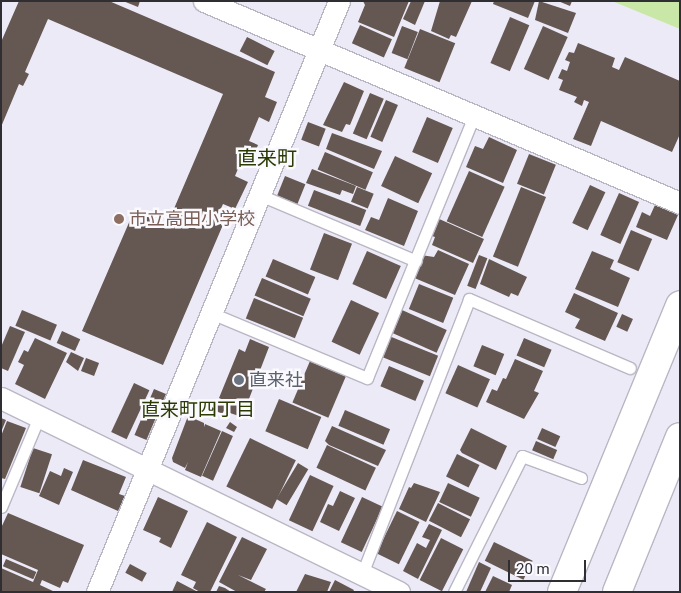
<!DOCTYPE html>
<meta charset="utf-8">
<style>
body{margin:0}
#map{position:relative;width:681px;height:593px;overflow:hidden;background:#edeaf8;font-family:Roboto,"Noto Sans JP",sans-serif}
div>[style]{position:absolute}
.green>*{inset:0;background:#c9e7a6}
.building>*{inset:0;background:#655853;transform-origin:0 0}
.roads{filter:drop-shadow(1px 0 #bab7c4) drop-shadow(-1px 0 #bab7c4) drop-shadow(0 1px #bab7c4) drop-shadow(0 -1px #bab7c4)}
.service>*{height:11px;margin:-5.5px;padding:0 5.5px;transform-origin:5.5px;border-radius:5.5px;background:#fff}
.minor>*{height:21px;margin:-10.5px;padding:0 10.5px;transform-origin:10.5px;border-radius:10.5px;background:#fff}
.tertiary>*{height:28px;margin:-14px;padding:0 14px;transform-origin:14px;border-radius:14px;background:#fff}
.dots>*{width:14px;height:14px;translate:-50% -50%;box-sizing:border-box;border:2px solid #faf9fe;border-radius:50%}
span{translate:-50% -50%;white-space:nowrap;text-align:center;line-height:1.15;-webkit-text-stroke:5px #faf9fe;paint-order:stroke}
.education-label{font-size:18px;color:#785e54}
.left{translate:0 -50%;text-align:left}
.worship-label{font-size:18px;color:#5b616d}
.neighbourhood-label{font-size:19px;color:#2a3a02}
.quarter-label{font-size:20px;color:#2a3a02}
.frame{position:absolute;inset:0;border:2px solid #2f2e33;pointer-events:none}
.scale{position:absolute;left:508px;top:560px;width:78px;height:22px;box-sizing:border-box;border:2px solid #2f2e33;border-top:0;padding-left:6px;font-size:15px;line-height:18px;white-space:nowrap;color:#2f2e33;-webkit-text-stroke:4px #faf9fe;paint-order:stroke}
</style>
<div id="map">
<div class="green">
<i style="clip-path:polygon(612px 1px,680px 1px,680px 29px)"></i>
</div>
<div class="building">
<i style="clip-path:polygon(19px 1px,109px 1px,275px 72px,265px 97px,277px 102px,269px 122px,259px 117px,249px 141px,258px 145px,249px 168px,240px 164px,235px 176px,248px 182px,235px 209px,223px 204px,217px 217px,225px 220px,163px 365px,82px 331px,134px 211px,167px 225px,223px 94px,48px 19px,25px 72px,29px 74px,23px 86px,19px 84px,1px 127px,1px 42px)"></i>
<i style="clip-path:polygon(123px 1px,140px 1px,138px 7px)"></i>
<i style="clip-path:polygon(363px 1px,409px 1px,394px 37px,358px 22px,365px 5px)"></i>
<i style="clip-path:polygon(411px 1px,425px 1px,415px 25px,403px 19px)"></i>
<i style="clip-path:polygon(440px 1px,472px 1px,456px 37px,451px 35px,449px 39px,431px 31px)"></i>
<i style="clip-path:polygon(494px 1px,535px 1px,528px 18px,493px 4px)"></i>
<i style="clip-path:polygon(539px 1px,576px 13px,568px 33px,535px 20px)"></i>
<i style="clip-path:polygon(558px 1px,572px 1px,570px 6px)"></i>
<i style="left:510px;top:17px;width:21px;height:50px;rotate:23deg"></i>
<i style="left:360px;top:25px;width:35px;height:20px;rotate:24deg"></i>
<i style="left:402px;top:26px;width:17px;height:29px;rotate:21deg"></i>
<i style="left:543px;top:26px;width:27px;height:47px;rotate:24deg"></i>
<i style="left:420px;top:29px;width:38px;height:42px;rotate:22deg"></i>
<i style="left:247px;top:37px;width:31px;height:16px;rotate:27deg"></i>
<i style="clip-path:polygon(578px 43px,615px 58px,612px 67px,619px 70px,625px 57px,680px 81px,680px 134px,672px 152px,601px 121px,591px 146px,573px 139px,589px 102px,584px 100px,582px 106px,574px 102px,577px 97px,559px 90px,563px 80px,558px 78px,562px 69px,567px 71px,570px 62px,565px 60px,569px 52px,574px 53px)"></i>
<i style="clip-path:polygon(344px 82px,364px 91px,350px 125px,346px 124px,342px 132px,323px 125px)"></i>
<i style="left:370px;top:93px;width:15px;height:44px;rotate:23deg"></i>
<i style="left:386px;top:100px;width:13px;height:40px;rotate:23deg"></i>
<i style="left:427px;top:117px;width:28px;height:38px;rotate:23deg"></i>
<i style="left:308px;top:122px;width:19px;height:19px;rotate:21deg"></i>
<i style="clip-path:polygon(332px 133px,382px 151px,374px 169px,326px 149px)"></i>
<i style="clip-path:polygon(489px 137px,517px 150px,503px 183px,466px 167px,475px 146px,483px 149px)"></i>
<i style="left:325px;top:152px;width:52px;height:19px;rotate:23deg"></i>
<i style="left:529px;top:154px;width:29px;height:32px;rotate:22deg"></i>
<i style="left:395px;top:156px;width:41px;height:33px;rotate:25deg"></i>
<i style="clip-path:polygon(312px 169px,356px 186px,353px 194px,342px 190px,340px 195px,306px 183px)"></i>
<i style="left:469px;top:171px;width:39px;height:55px;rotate:24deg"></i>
<i style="left:285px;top:176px;width:22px;height:22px;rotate:22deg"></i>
<i style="left:590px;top:185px;width:17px;height:42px;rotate:25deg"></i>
<i style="left:357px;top:187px;width:18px;height:16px;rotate:22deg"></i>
<i style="left:521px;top:187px;width:27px;height:75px;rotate:22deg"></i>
<i style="left:314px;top:190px;width:56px;height:17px;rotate:21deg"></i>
<i style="left:619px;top:193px;width:22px;height:46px;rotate:24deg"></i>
<i style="clip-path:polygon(388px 198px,418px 211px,404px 246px,365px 230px,371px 217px,379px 220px)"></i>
<i style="clip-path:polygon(655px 205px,678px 215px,667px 240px,636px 227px,642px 212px,650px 216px)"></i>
<i style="clip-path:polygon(437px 218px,484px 239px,473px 263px,432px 245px,435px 237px,429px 235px)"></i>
<i style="left:631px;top:230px;width:23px;height:35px;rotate:23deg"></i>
<i style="left:324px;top:233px;width:30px;height:39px;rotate:21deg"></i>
<i style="clip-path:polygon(438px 250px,469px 264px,455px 295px,412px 277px,421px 255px,434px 257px)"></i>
<i style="left:367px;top:251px;width:37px;height:36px;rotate:24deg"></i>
<i style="clip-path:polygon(592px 251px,614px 260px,610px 269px,630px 278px,618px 307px,575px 289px)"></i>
<i style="left:479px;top:255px;width:9px;height:33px;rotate:21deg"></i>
<i style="left:273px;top:259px;width:46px;height:19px;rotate:23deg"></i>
<i style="clip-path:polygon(489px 259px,527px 277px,518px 296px,511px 293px,509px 297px,480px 284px)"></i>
<i style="left:262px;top:278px;width:53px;height:19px;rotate:23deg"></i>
<i style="left:419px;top:284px;width:37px;height:27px;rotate:22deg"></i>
<i style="clip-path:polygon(574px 293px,618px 313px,605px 341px,575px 328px,580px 319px,565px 312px)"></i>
<i style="left:254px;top:298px;width:53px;height:22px;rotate:22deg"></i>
<i style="left:351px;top:300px;width:31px;height:46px;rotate:25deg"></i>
<i style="left:22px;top:310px;width:38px;height:17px;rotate:23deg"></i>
<i style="left:402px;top:310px;width:49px;height:25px;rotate:24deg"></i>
<i style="left:622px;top:314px;width:12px;height:14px;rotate:24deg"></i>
<i style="clip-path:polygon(10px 326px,25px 332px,8px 371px,1px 368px,1px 347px)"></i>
<i style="left:62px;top:331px;width:20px;height:13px;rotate:24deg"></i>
<i style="left:389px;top:336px;width:53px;height:22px;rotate:22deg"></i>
<i style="clip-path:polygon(35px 338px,67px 353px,45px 399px,15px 384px,24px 365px,18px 362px,24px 350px,28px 352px)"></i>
<i style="left:524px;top:338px;width:30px;height:19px;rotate:23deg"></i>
<i style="clip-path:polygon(250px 339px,269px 347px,242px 417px,227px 412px,230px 403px,219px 398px,239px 349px,245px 352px)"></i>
<i style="left:482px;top:345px;width:24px;height:23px;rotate:22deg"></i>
<i style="clip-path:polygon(71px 352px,84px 358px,78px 371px,66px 362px)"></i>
<i style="left:86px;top:358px;width:14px;height:14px;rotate:21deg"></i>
<i style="clip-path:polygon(515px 359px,543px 371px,534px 391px,539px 393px,524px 419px,486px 402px,492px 389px,497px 391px,503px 378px,506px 379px)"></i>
<i style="left:310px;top:361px;width:39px;height:45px;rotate:23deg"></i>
<i style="left:458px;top:365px;width:35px;height:31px;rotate:24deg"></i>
<i style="left:389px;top:366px;width:38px;height:22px;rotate:23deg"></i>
<i style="left:134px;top:383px;width:17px;height:54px;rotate:25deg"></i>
<i style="left:154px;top:389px;width:13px;height:50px;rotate:23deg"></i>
<i style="left:279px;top:399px;width:46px;height:35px;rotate:23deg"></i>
<i style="clip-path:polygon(216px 401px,227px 406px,222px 414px,211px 408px)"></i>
<i style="left:345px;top:410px;width:49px;height:17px;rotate:23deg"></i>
<i style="clip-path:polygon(188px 416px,204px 423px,204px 427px,205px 424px,221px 431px,201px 477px,185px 470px,188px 462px,185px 468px,173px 462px,172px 458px)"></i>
<i style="clip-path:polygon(1px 418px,6px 420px,1px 432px)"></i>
<i style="clip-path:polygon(7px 421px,26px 428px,5px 479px,1px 478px,1px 436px)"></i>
<i style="clip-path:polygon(230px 422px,237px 427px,234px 432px,226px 428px)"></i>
<i style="clip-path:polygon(332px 426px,386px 450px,378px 466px,329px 445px,325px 441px)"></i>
<i style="clip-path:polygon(471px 428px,507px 446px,496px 470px,462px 453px,460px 450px)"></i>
<i style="left:542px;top:428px;width:20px;height:12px;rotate:24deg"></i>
<i style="left:222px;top:431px;width:12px;height:49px;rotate:24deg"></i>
<i style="left:250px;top:438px;width:51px;height:54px;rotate:26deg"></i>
<i style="left:536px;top:441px;width:23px;height:10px;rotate:23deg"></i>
<i style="left:327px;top:445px;width:54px;height:25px;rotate:25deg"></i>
<i style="left:33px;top:448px;width:20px;height:41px;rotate:18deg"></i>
<i style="left:457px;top:454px;width:25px;height:25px;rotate:26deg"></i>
<i style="clip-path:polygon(83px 460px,126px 477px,119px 494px,125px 496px,118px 511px,71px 490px)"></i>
<i style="left:298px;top:463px;width:12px;height:42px;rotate:31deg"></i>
<i style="clip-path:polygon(64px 468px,73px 472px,59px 505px,39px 496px,50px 471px,61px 476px)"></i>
<i style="left:310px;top:475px;width:26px;height:50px;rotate:25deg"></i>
<i style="clip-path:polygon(414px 483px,440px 492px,426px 522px,399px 509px,409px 487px,411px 488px)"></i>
<i style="left:448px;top:483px;width:35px;height:21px;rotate:25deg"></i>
<i style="clip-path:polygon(340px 491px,355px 498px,339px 531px,320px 522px,328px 504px,333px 506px)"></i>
<i style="clip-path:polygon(158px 497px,188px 511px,171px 548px,159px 542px,161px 538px,143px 530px)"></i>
<i style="left:362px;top:497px;width:23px;height:50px;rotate:25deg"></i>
<i style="left:438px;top:503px;width:36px;height:20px;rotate:27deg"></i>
<i style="left:397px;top:511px;width:25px;height:47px;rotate:26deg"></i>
<i style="clip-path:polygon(8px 513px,84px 545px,68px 583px,63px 581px,60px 588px,42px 580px,40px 585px,55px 592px,1px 592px,1px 568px,33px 582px,38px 570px,1px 554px,1px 528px)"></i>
<i style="clip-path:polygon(207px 522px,237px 537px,210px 592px,200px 592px,193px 588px,196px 582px,181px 575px)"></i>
<i style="clip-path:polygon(429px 524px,442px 530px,418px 579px,403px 571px,417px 543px,426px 548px,430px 540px,422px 537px)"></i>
<i style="clip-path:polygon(242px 537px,267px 549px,251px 580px,238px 575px,266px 589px,264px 592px,237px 592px,219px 582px)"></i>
<i style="left:441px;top:538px;width:25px;height:47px;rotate:27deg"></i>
<i style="left:494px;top:542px;width:43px;height:21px;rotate:26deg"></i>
<i style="left:6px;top:559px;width:33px;height:8px;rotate:23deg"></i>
<i style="clip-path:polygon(479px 562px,491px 568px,480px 592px,466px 592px)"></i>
<i style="left:130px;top:564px;width:19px;height:10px;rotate:28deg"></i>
<i style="clip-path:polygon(305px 574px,331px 582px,327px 592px,296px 592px)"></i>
<i style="clip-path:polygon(493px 576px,512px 585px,509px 592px,485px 592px)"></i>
<i style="clip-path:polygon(335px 580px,354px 590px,353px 592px,329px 592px)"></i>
<i style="clip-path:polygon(177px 581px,198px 592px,172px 592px)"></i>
<i style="clip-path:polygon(219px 586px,225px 588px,231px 592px,216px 592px)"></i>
</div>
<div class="roads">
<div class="service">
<i style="left:260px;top:195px;width:169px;rotate:22.9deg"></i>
<i style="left:211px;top:313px;width:169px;rotate:22.6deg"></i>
<i style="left:367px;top:378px;width:283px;rotate:-67.8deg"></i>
<i style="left:1px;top:507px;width:98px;rotate:-67.1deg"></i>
<i style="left:362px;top:574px;width:295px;rotate:-68.7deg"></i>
<i style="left:469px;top:299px;width:175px;rotate:23.2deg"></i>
<i style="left:454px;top:592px;width:152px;rotate:-63.4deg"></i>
<i style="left:522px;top:456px;width:63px;rotate:20.4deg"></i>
</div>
<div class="minor">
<i style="left:204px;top:1px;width:517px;rotate:22.99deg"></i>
<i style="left:1px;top:398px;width:443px;rotate:26deg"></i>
<i style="left:97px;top:592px;width:639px;rotate:-67.73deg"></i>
</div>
<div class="tertiary">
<i style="left:562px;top:592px;width:310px;rotate:-67.6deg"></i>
<i style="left:617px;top:592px;width:167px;rotate:-67.9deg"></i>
</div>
</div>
<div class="dots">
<i style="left:119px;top:219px;background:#8d6e63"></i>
<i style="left:239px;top:380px;background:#6b7280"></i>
</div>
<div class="education-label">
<span class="left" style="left:129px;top:219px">市立高田小学校</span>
</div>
<div class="worship-label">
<span class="left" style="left:249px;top:380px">直来社</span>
</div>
<div class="neighbourhood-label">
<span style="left:198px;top:410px">直来町四丁目</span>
</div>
<div class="quarter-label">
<span style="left:267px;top:158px">直来町</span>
</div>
<div class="frame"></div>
<div class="scale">20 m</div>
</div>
